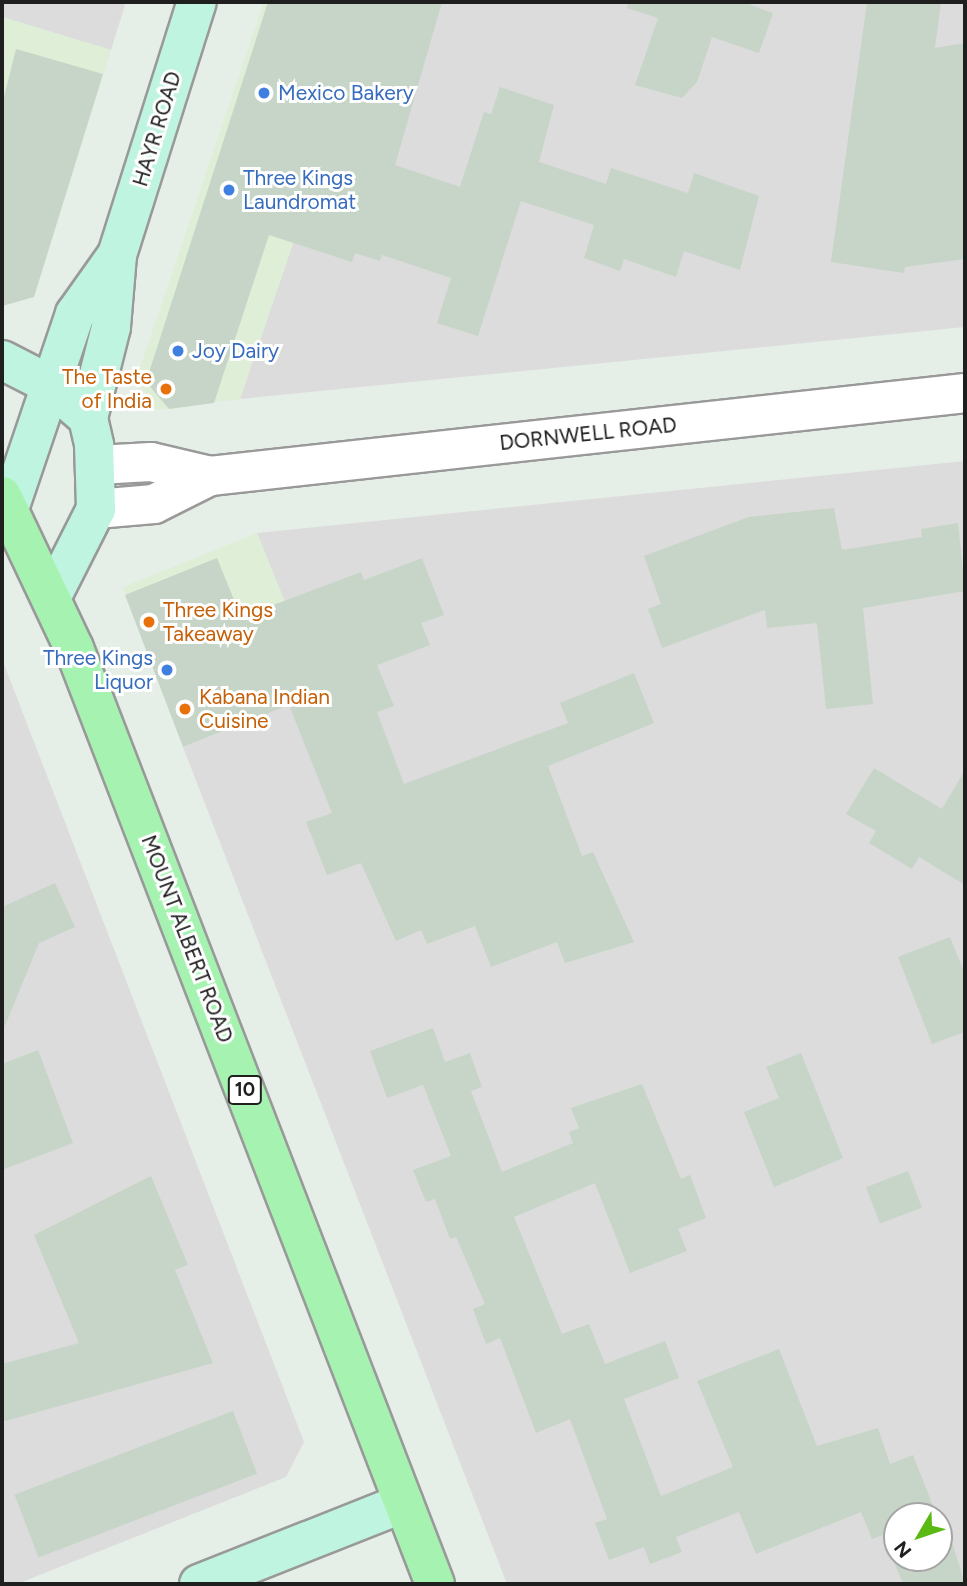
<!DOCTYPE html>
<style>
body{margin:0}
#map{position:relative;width:967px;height:1586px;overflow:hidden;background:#e6eee8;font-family:Figtree,sans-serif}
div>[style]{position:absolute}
.residential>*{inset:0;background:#dcdcdc}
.commercial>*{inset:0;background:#dfeed6;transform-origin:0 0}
.building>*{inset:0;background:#c6d5c7;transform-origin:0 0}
.roads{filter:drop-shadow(2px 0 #999) drop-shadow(-2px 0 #999) drop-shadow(0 2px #999) drop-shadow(0 -2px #999)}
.street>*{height:38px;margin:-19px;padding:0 19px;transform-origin:19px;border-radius:19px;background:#fff}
.secondary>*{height:38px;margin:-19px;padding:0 19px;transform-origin:19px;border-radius:19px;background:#bef4e0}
.primary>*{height:38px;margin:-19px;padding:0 19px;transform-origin:19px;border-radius:19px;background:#a6f3b1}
.dots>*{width:19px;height:19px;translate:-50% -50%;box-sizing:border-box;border:4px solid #fff;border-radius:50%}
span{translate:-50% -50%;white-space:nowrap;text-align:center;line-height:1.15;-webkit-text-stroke:6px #fff;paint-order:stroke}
.shield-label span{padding:2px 5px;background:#fff;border:2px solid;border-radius:5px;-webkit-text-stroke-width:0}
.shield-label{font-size:19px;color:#1f1f1f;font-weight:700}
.shop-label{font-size:21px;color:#366cbe}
.left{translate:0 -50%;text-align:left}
.right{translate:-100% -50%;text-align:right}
.street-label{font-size:21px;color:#1f1f1f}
.food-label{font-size:21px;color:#c56008}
.frame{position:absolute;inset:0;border:4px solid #1f1f1f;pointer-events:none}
.north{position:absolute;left:883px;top:1502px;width:70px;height:70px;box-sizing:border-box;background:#fff;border:2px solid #a5a5a5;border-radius:50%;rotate:231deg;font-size:19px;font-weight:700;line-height:28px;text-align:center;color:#1f1f1f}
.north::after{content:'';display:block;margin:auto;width:24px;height:32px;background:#5aba13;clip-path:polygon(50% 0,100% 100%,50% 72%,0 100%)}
</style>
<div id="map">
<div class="residential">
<i style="clip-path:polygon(2px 2px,126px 2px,111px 50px,2px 17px)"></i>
<i style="clip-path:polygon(315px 2px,965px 2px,965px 327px,240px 399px,369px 19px)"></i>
<i style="clip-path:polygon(evenodd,965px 461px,965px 1584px,507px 1584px,183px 747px,321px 692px,257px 533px,965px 461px,897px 1516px,939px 1516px,939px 1558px,897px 1558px,897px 1516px)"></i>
<i style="clip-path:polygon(2px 659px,304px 1442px,286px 1477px,17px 1584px,2px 1584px)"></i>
</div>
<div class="commercial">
<i style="clip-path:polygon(264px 2px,315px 2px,370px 18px,240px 399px,157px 410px,136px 380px)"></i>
<i style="clip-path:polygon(2px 17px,111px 50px,34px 297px,2px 306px)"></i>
<i style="left:257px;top:533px;width:171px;height:145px;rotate:68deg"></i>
</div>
<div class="building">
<i style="clip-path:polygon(268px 2px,442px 2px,395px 165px,460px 187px,484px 112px,491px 114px,500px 87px,554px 105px,539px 162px,606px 184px,611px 168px,688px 193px,694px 173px,759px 196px,740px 270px,684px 251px,676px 277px,624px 259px,620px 271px,584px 258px,594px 225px,521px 201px,478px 336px,437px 323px,451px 278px,382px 255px,380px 261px,355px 253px,352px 262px,269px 235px,214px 403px,169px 409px,146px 382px)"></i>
<i style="clip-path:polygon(628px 2px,743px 2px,773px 13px,759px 53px,712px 37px,697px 82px,682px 98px,635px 85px,658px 18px,627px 8px)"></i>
<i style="clip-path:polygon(867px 2px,941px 2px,935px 48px,965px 43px,965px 259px,905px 267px,904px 273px,831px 262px)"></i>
<i style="clip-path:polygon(16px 49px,103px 74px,34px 297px,2px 306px,2px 105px)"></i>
<i style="clip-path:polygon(834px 508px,842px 550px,922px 537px,921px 529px,958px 523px,965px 591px,863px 608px,873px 704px,826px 709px,817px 623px,767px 628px,765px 610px,662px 648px,648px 609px,661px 604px,644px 556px,749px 517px)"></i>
<i style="clip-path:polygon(217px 558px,241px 617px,361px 572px,364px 580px,422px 558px,444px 615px,421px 623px,430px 645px,377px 665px,394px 706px,377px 712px,404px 784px,568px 723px,560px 703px,634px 673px,654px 723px,548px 766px,582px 856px,593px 852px,634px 942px,565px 963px,557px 942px,491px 967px,475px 926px,427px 944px,421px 930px,396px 941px,361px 863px,327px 875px,306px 822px,332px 813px,289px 705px,183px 747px,125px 595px)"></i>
<i style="clip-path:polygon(874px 768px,942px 809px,965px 770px,965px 885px,919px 857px,912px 869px,869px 843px,876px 831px,846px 814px)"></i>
<i style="clip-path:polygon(55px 883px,75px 927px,39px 943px,2px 1033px,2px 907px)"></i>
<i style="clip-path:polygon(950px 937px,965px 974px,965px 1032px,932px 1044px,898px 957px)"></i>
<i style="clip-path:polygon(433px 1028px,445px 1062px,470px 1053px,482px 1087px,471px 1091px,502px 1172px,573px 1143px,569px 1132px,579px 1128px,571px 1108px,642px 1084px,681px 1179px,690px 1175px,706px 1218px,678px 1229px,687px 1251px,630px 1273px,595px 1183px,514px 1217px,562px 1334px,589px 1324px,605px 1364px,665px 1341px,679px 1378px,624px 1399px,661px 1496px,733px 1467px,697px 1381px,779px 1349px,817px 1446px,878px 1428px,890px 1464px,913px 1455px,937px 1516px,897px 1516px,897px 1558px,939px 1558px,944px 1516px,965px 1584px,903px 1584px,883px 1535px,872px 1539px,861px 1512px,756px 1554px,739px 1512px,676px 1537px,682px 1552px,650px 1564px,644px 1547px,609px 1560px,595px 1523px,607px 1519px,570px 1419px,536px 1433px,500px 1338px,486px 1344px,473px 1309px,485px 1304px,456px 1237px,450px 1239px,435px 1199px,426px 1202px,413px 1170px,451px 1156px,423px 1085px,387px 1098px,370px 1051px)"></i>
<i style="clip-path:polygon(38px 1050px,73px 1143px,2px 1170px,2px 1064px)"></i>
<i style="clip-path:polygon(801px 1053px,843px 1158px,774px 1187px,744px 1112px,779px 1098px,766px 1067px)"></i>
<i style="left:908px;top:1171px;width:39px;height:45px;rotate:69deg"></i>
<i style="clip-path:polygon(151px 1176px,188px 1265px,175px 1270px,213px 1363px,2px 1422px,2px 1364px,79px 1343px,34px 1235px)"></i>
<i style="left:233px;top:1411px;width:67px;height:234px;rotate:69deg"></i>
</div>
<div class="roads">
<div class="street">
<i style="left:97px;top:465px;width:54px;rotate:-3.2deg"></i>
<i style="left:151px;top:462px;width:61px;rotate:13.3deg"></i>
<i style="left:210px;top:476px;width:760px;rotate:-6.27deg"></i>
<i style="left:96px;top:509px;width:58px;rotate:-4.9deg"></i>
<i style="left:154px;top:504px;width:63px;rotate:-26.6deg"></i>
</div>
<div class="secondary">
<i style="left:2px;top:360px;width:53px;rotate:27.1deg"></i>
<i style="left:49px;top:384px;width:52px;rotate:41.1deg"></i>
<i style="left:88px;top:418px;width:28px;rotate:77deg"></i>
<i style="left:94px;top:445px;width:64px;rotate:88.2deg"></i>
<i style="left:96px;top:509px;width:100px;rotate:116.8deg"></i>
<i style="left:88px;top:418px;width:94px;rotate:-75.8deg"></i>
<i style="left:111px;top:327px;width:72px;rotate:-85.2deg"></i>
<i style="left:117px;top:255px;width:265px;rotate:-72.5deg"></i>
<i style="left:9px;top:509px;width:206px;rotate:-71.3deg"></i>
<i style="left:75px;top:314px;width:72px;rotate:-54.6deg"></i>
<i style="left:199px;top:1584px;width:220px;rotate:-21.6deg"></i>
</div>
<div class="primary">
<i style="left:2px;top:496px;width:168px;rotate:64.7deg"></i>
<i style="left:74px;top:648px;width:1003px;rotate:68.91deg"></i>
</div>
</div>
<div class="dots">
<i style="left:264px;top:93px;background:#3f7fe0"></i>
<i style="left:229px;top:190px;background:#3f7fe0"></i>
<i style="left:178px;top:351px;background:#3f7fe0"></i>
<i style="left:166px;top:389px;background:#e8710a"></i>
<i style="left:149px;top:622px;background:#e8710a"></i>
<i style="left:167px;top:670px;background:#3f7fe0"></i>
<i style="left:185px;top:709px;background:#e8710a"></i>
</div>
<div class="shield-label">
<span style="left:245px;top:1090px">10</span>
</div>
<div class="shop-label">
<span class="left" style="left:278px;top:93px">Mexico Bakery</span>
<span class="left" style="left:243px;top:190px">Three Kings<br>Laundromat</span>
<span class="left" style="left:192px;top:351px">Joy Dairy</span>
<span class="right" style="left:153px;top:670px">Three Kings<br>Liquor</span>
</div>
<div class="street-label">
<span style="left:157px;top:129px;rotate:-73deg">HAYR ROAD</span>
<span style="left:588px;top:434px;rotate:-6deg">DORNWELL ROAD</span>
<span style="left:187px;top:939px;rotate:69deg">MOUNT ALBERT ROAD</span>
</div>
<div class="food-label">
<span class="right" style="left:152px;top:389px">The Taste<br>of India</span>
<span class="left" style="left:163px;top:622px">Three Kings<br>Takeaway</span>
<span class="left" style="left:199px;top:709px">Kabana Indian<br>Cuisine</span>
</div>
<div class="frame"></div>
<div class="north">N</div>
</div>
